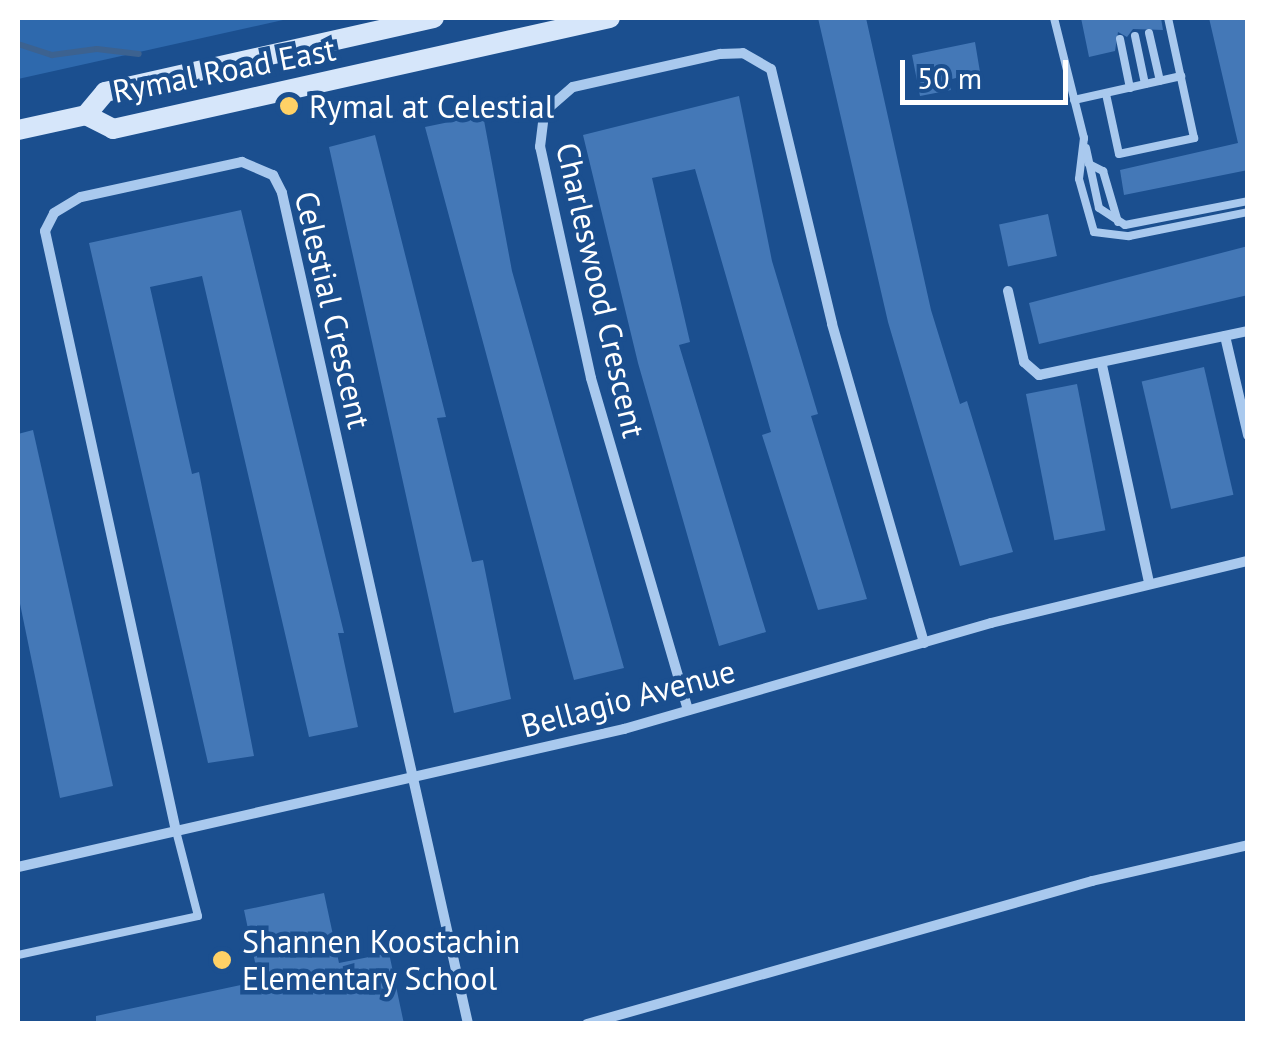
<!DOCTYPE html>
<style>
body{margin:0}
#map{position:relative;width:1265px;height:1041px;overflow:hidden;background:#1b4f8f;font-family:"PT Sans",sans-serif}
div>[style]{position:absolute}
.green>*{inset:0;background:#2e69ad}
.stream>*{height:6px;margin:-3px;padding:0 3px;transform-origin:3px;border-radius:3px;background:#3c6290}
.building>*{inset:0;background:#4478b7;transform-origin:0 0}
.service>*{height:8px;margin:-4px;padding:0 4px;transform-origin:4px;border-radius:4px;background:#a9c9ee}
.minor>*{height:10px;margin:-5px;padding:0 5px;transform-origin:5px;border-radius:5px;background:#a9c9ee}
.secondary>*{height:20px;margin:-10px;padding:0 10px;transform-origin:10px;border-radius:10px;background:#d6e6fa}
.dots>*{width:28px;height:28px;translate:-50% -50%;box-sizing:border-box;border:5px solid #1b4f8f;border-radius:50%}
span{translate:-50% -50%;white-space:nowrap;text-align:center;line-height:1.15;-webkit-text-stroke:9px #1b4f8f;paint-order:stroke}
.street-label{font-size:32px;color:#fff}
.poi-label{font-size:32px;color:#fff}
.left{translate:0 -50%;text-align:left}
.frame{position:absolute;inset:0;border:20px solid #fff;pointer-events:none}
.scale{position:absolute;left:900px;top:60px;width:168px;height:45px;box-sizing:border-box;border:5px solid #fff;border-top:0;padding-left:12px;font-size:30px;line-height:35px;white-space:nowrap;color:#fff;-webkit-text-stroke:8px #1b4f8f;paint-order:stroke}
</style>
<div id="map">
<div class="green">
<i style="clip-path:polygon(18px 18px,292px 18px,18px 79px)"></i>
</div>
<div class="stream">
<i style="left:18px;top:44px;width:36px;rotate:18deg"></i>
<i style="left:52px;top:55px;width:45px;rotate:-7.6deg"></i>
<i style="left:97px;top:49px;width:42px;rotate:6.8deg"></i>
</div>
<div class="building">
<i style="clip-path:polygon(818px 18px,866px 18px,931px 310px,960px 404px,967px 401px,1013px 552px,960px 566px,888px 322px)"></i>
<i style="clip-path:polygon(1081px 18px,1161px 18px,1163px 30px,1133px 29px,1127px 37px,1118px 32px,1115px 51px,1089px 57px)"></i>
<i style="clip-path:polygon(1209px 18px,1248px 18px,1248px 170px,1124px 195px,1120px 170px,1238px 143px)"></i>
<i style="clip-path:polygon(975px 42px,980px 72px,948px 80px,951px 90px,920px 96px,912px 55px)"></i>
<i style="clip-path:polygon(739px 96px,772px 261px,818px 414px,811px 416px,867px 599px,818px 610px,762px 435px,771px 432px,695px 169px,652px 178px,690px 342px,679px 345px,766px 632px,719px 646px,638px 363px,583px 135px)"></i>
<i style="clip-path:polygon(483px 115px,512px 271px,624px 668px,574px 680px,425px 127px)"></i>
<i style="clip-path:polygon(375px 135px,446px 417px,437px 418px,472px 562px,483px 560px,511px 699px,454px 713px,329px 147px)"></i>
<i style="clip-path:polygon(241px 210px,344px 633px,338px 633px,358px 727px,309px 737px,202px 276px,150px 287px,192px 474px,199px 472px,254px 756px,208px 763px,89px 243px)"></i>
<i style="left:1048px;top:214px;width:43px;height:50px;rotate:78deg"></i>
<i style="clip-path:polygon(1248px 246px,1248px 295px,1039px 344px,1029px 303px)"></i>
<i style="left:1204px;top:367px;width:131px;height:64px;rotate:77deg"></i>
<i style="left:1077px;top:384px;width:149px;height:52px;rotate:79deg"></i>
<i style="clip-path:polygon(33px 430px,113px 786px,60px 798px,18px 594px,18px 434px)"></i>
<i style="clip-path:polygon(324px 893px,339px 963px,389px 953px,404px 1024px,96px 1024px,96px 1016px,259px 981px,244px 910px)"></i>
</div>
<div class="service">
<i style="left:1054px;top:18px;width:124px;rotate:76deg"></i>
<i style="left:1084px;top:138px;width:41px;rotate:97deg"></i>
<i style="left:1079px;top:179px;width:55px;rotate:74.2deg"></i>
<i style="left:1094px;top:232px;width:35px;rotate:7deg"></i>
<i style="left:1129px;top:236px;width:121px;rotate:-11.4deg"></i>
<i style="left:1149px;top:33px;width:49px;rotate:77.1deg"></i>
<i style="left:1135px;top:36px;width:49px;rotate:78.2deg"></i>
<i style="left:1120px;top:39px;width:50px;rotate:78.5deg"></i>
<i style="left:1106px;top:94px;width:61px;rotate:77.8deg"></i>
<i style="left:1119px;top:154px;width:77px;rotate:-12deg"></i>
<i style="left:1194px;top:138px;width:123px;rotate:-102.2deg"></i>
<i style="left:1074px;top:100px;width:110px;rotate:-12.6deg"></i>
<i style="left:1086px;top:148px;width:61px;rotate:77.8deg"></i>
<i style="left:1099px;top:208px;width:31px;rotate:33deg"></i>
<i style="left:1125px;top:225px;width:125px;rotate:-11deg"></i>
<i style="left:1089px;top:164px;width:16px;rotate:27deg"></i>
<i style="left:1103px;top:171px;width:53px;rotate:73.6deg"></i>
<i style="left:18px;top:955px;width:184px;rotate:-12.2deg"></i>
<i style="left:198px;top:916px;width:88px;rotate:-104.5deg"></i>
</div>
<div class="minor">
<i style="left:1008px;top:291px;width:73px;rotate:77.3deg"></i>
<i style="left:1024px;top:362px;width:20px;rotate:41deg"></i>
<i style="left:1039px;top:375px;width:214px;rotate:-11.9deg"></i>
<i style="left:1225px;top:336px;width:102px;rotate:76.9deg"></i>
<i style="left:1102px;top:365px;width:223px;rotate:77.8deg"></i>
<i style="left:688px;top:710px;width:346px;rotate:-106.3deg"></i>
<i style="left:591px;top:378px;width:237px;rotate:-102.4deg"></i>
<i style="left:540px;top:147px;width:35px;rotate:-83deg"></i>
<i style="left:544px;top:112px;width:38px;rotate:-41deg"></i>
<i style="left:573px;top:87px;width:151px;rotate:-12.7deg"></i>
<i style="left:720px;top:54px;width:23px;rotate:-2deg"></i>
<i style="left:743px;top:53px;width:32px;rotate:30deg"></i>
<i style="left:771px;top:69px;width:262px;rotate:76.5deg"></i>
<i style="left:832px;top:324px;width:332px;rotate:73.9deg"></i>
<i style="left:176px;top:831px;width:614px;rotate:-102.32deg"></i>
<i style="left:45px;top:231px;width:20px;rotate:-63deg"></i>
<i style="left:54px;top:213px;width:31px;rotate:-31deg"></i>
<i style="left:81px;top:197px;width:165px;rotate:-12.3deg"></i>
<i style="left:242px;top:162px;width:34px;rotate:23deg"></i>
<i style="left:273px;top:175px;width:20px;rotate:63deg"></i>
<i style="left:282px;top:193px;width:852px;rotate:77.38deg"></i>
<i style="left:18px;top:867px;width:622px;rotate:-12.83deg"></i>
<i style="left:624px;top:729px;width:382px;rotate:-16.1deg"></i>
<i style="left:991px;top:623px;width:264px;rotate:-13.6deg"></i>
<i style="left:587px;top:1024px;width:525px;rotate:-15.81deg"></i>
<i style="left:1092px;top:881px;width:160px;rotate:-13deg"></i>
</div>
<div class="secondary">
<i style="left:86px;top:115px;width:30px;rotate:27deg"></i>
<i style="left:113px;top:129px;width:509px;rotate:-12.59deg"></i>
<i style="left:18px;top:130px;width:70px;rotate:-12.4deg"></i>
<i style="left:86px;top:115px;width:30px;rotate:-50deg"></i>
<i style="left:105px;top:92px;width:337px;rotate:-12.7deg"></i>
</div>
<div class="dots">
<i style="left:289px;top:106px;background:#ffd166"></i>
<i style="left:222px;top:960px;background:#ffd166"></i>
</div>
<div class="street-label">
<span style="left:224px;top:70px;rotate:-11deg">Rymal Road East</span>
<span style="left:601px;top:290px;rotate:77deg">Charleswood Crescent</span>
<span style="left:333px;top:310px;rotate:77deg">Celestial Crescent</span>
<span style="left:628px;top:698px;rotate:-15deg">Bellagio Avenue</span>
</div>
<div class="poi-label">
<span class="left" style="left:309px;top:106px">Rymal at Celestial</span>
<span class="left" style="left:242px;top:960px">Shannen Koostachin<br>Elementary School</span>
</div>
<div class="frame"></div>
<div class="scale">50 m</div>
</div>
